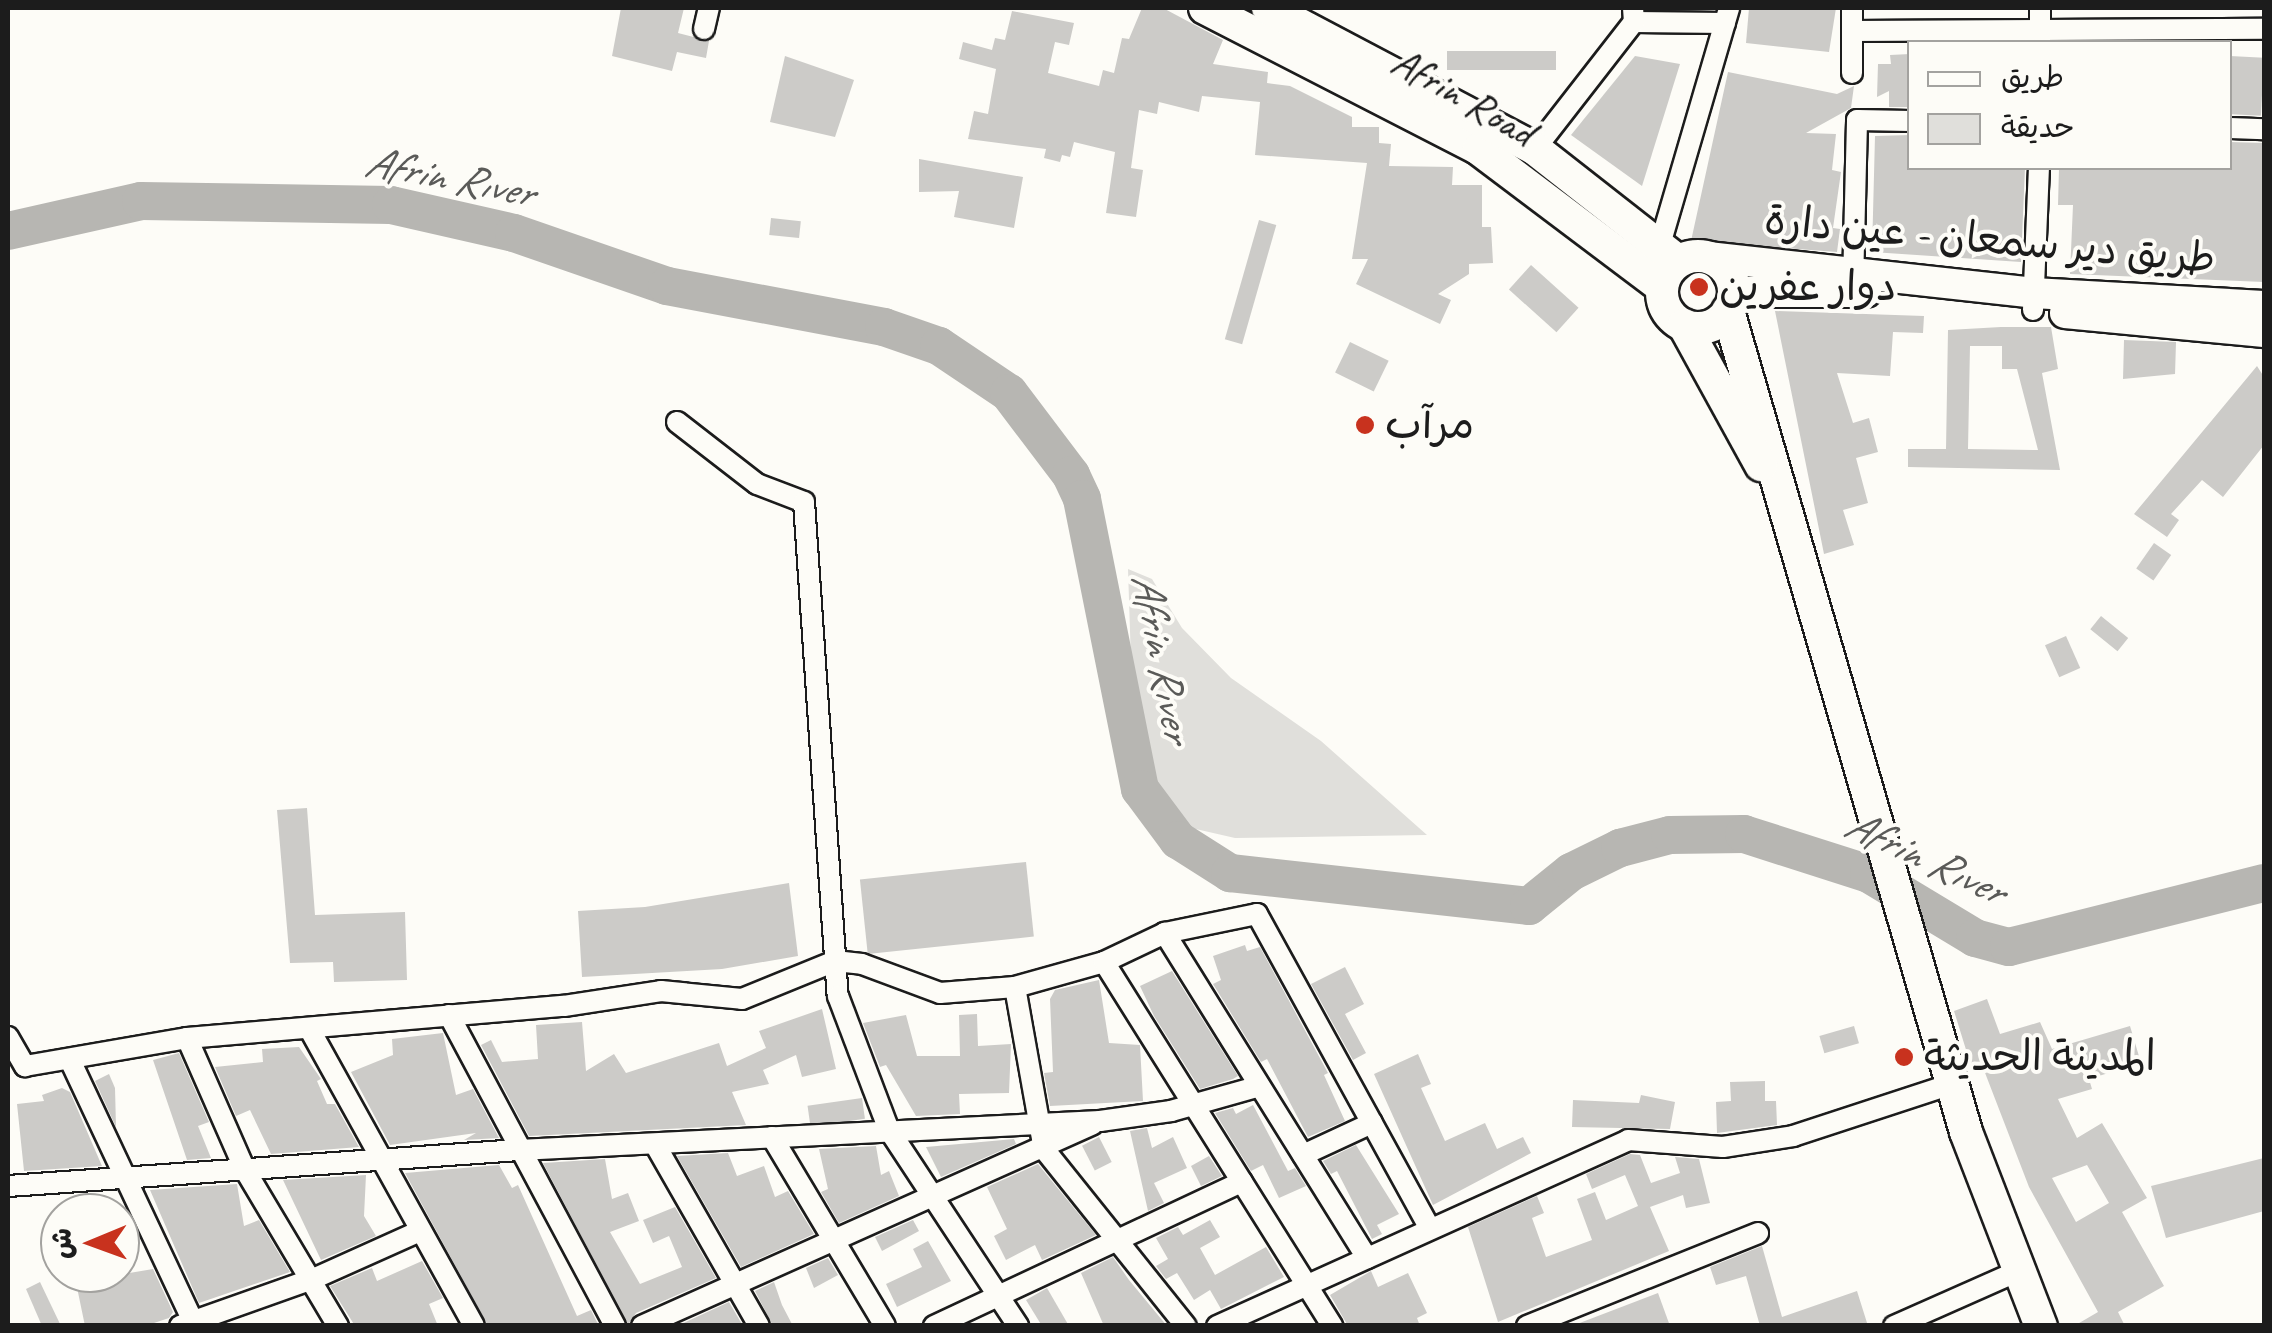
<!DOCTYPE html>
<meta charset="utf-8">
<style>
body{margin:0}
#map{position:relative;width:2272px;height:1333px;overflow:hidden;background:#fdfcf7;font-family:Caveat,"Playpen Sans Arabic",sans-serif}
div>[style]{position:absolute}
.green>*{inset:0;background:#e0dfdb}
.river>*{height:38px;margin:-19px;padding:0 19px;transform-origin:19px;border-radius:19px;background:#b7b6b2}
.building>*{inset:0;background:#cccbc8;transform-origin:0 0}
.roads{filter:drop-shadow(2px 0 #1c1c1c) drop-shadow(-2px 0 #1c1c1c) drop-shadow(0 2px #1c1c1c) drop-shadow(0 -2px #1c1c1c)}
.street>*{height:20px;margin:-10px;padding:0 10px;transform-origin:10px;border-radius:10px;background:#fdfcf7}
.secondary>*{height:30px;margin:-15px;padding:0 15px;transform-origin:15px;border-radius:15px;background:#fdfcf7}
.primary>*{height:32px;margin:-16px;padding:0 16px;transform-origin:16px;border-radius:16px;background:#fdfcf7}
.primary>.ring{margin:-16px;padding:0;box-sizing:content-box;background:none;border:32px solid #fdfcf7;border-radius:50%}
.dots>*{width:28px;height:28px;translate:-50% -50%;box-sizing:border-box;border:5px solid #fdfcf7;border-radius:50%}
span{translate:-50% -50%;white-space:nowrap;text-align:center;line-height:1.15;-webkit-text-stroke:8px #fdfcf7;paint-order:stroke}
.street-label{font-size:42px;color:#1c1c1c}
.poi-label{font-size:42px;color:#1c1c1c}
.left{translate:0 -50%;text-align:left}
.water-label{font-size:45px;color:#5a5a58;font-style:italic}
.frame{position:absolute;inset:0;border:10px solid #1c1c1c;pointer-events:none}
.legend{position:absolute;left:1907px;top:40px;width:325px;height:130px;box-sizing:border-box;background:#fdfcf7;border:2px solid #a3a29f;margin:0;padding:12px 18px;list-style:none;font-size:30px;color:#1c1c1c}
.legend li{display:flex;align-items:center;gap:20px;height:50px}
.legend b{width:50px;border:2px solid #a3a29f}
.north{position:absolute;left:40px;top:1193px;width:100px;height:100px;box-sizing:border-box;background:#fdfcf7;border:2px solid #a3a29f;border-radius:50%;rotate:269deg;font-size:28px;font-weight:700;line-height:40px;text-align:center;color:#1c1c1c}
.north::after{content:'';display:block;margin:auto;width:35px;height:45px;background:#c8321e;clip-path:polygon(50% 0,100% 100%,50% 72%,0 100%)}
</style>
<div id="map">
<div class="green">
<i style="clip-path:polygon(1128px 569px,1152px 579px,1182px 628px,1231px 678px,1321px 741px,1427px 835px,1235px 838px,1187px 827px,1147px 788px,1131px 662px)"></i>
</div>
<div class="river">
<i style="left:8px;top:231px;width:136px;rotate:-12.7deg"></i>
<i style="left:141px;top:201px;width:250px;rotate:0.9deg"></i>
<i style="left:391px;top:205px;width:126px;rotate:12.8deg"></i>
<i style="left:514px;top:233px;width:162px;rotate:19.1deg"></i>
<i style="left:667px;top:286px;width:221px;rotate:10.7deg"></i>
<i style="left:884px;top:327px;width:58px;rotate:19.1deg"></i>
<i style="left:939px;top:346px;width:84px;rotate:33.9deg"></i>
<i style="left:1009px;top:393px;width:103px;rotate:52.9deg"></i>
<i style="left:1071px;top:475px;width:26px;rotate:65deg"></i>
<i style="left:1082px;top:499px;width:296px;rotate:78.7deg"></i>
<i style="left:1140px;top:789px;width:64px;rotate:53.3deg"></i>
<i style="left:1178px;top:840px;width:62px;rotate:32.4deg"></i>
<i style="left:1230px;top:873px;width:301px;rotate:6.3deg"></i>
<i style="left:1529px;top:906px;width:54px;rotate:-39deg"></i>
<i style="left:1571px;top:872px;width:55px;rotate:-26.1deg"></i>
<i style="left:1620px;top:848px;width:52px;rotate:-14.6deg"></i>
<i style="left:1670px;top:835px;width:74px;rotate:-0.8deg"></i>
<i style="left:1744px;top:834px;width:131px;rotate:17.7deg"></i>
<i style="left:1869px;top:874px;width:124px;rotate:31.1deg"></i>
<i style="left:1975px;top:938px;width:35px;rotate:15deg"></i>
<i style="left:2009px;top:947px;width:263px;rotate:-14.1deg"></i>
</div>
<div class="building">
<i style="clip-path:polygon(621px 8px,684px 8px,678px 33px,709px 41px,706px 58px,677px 52px,672px 71px,612px 56px)"></i>
<i style="clip-path:polygon(1142px 8px,1163px 8px,1223px 40px,1213px 64px,1268px 72px,1267px 83px,1290px 86px,1352px 117px,1352px 127px,1379px 127px,1379px 143px,1391px 144px,1389px 166px,1453px 167px,1452px 185px,1482px 185px,1482px 227px,1491px 227px,1493px 263px,1469px 264px,1469px 274px,1438px 294px,1451px 300px,1440px 324px,1356px 284px,1368px 259px,1352px 259px,1367px 163px,1255px 155px,1260px 102px,1202px 96px,1199px 112px,1159px 102px,1157px 114px,1139px 110px,1131px 168px,1143px 170px,1136px 217px,1106px 213px,1115px 152px,1074px 142px,1070px 157px,1062px 155px,1060px 162px,1044px 158px,1046px 149px,968px 139px,974px 111px,988px 114px,996px 69px,959px 59px,963px 42px,992px 50px,995px 38px,1005px 40px,1012px 11px,1074px 23px,1069px 45px,1055px 42px,1048px 73px,1099px 86px,1103px 70px,1114px 73px,1122px 38px,1129px 39px)"></i>
<i style="clip-path:polygon(1749px 8px,1836px 8px,1829px 52px,1746px 43px)"></i>
<i style="left:1556px;top:51px;width:19px;height:109px;rotate:90deg"></i>
<i style="clip-path:polygon(1910px 54px,1910px 107px,1889px 107px,1889px 91px,1877px 97px,1878px 64px,1891px 64px,1890px 55px)"></i>
<i style="clip-path:polygon(785px 56px,854px 80px,835px 137px,770px 122px)"></i>
<i style="clip-path:polygon(1635px 56px,1680px 64px,1642px 186px,1571px 135px)"></i>
<i style="left:2230px;top:56px;width:34px;height:58px;rotate:3deg"></i>
<i style="clip-path:polygon(1728px 72px,1837px 94px,1854px 86px,1851px 108px,1806px 133px,1836px 134px,1832px 170px,1841px 172px,1833px 228px,1840px 229px,1837px 252px,1691px 241px)"></i>
<i style="clip-path:polygon(1910px 135px,1910px 168px,2025px 168px,2021px 262px,1872px 252px,1875px 136px)"></i>
<i style="clip-path:polygon(2230px 142px,2264px 143px,2264px 282px,2070px 274px,2073px 205px,2058px 205px,2059px 168px,2230px 168px)"></i>
<i style="clip-path:polygon(919px 159px,1023px 177px,1014px 228px,954px 217px,959px 191px,919px 192px)"></i>
<i style="left:771px;top:218px;width:30px;height:17px;rotate:6deg"></i>
<i style="left:1259px;top:220px;width:18px;height:124px;rotate:16deg"></i>
<i style="left:1531px;top:265px;width:64px;height:33px;rotate:42deg"></i>
<i style="clip-path:polygon(1775px 311px,1924px 316px,1923px 333px,1893px 332px,1890px 376px,1837px 373px,1853px 423px,1869px 418px,1878px 452px,1856px 458px,1868px 503px,1843px 510px,1854px 545px,1824px 554px)"></i>
<i style="clip-path:polygon(evenodd,2001px 327px,2051px 327px,2058px 369px,2042px 373px,2060px 470px,1908px 467px,1908px 449px,1946px 449px,1948px 330px,2001px 327px,1970px 346px,2002px 346px,2002px 369px,2017px 369px,2038px 450px,1968px 449px,1970px 346px)"></i>
<i style="clip-path:polygon(2124px 340px,2176px 342px,2175px 374px,2123px 379px)"></i>
<i style="left:1350px;top:342px;width:43px;height:34px;rotate:26deg"></i>
<i style="clip-path:polygon(2257px 366px,2264px 377px,2264px 445px,2223px 497px,2202px 480px,2171px 514px,2179px 520px,2167px 537px,2134px 514px)"></i>
<i style="left:2154px;top:543px;width:21px;height:31px;rotate:35deg"></i>
<i style="left:2101px;top:616px;width:35px;height:17px;rotate:39deg"></i>
<i style="left:2066px;top:636px;width:35px;height:23px;rotate:66deg"></i>
<i style="clip-path:polygon(307px 808px,315px 915px,405px 912px,407px 980px,334px 982px,333px 962px,290px 963px,277px 810px)"></i>
<i style="left:1026px;top:862px;width:75px;height:167px;rotate:84deg"></i>
<i style="clip-path:polygon(789px 883px,798px 956px,722px 969px,582px 977px,578px 911px,645px 907px)"></i>
<i style="clip-path:polygon(1245px 945px,1247px 951px,1260px 947px,1328px 1073px,1324px 1075px,1345px 1121px,1308px 1137px,1267px 1059px,1261px 1062px,1213px 984px,1221px 980px,1213px 956px)"></i>
<i style="clip-path:polygon(1345px 967px,1364px 1004px,1345px 1014px,1366px 1053px,1353px 1060px,1311px 984px)"></i>
<i style="clip-path:polygon(1172px 971px,1238px 1076px,1233px 1079px,1200px 1089px,1154px 1016px,1140px 986px)"></i>
<i style="clip-path:polygon(1099px 980px,1109px 1043px,1140px 1045px,1143px 1101px,1050px 1106px,1044px 1073px,1053px 1072px,1050px 999px,1055px 990px)"></i>
<i style="clip-path:polygon(evenodd,1987px 999px,2000px 1034px,2040px 1022px,2052px 1049px,2130px 1026px,2141px 1063px,2089px 1079px,2092px 1089px,2058px 1099px,2077px 1138px,2102px 1123px,2147px 1198px,2122px 1212px,2164px 1286px,2118px 1312px,2125px 1326px,2074px 1326px,2098px 1312px,2029px 1187px,1982px 1065px,1972px 1069px,1954px 1011px,1987px 999px,2087px 1165px,2109px 1203px,2076px 1222px,2052px 1178px,2087px 1165px)"></i>
<i style="clip-path:polygon(822px 1009px,836px 1069px,802px 1077px,796px 1055px,763px 1070px,769px 1084px,732px 1092px,746px 1125px,529px 1136px,481px 1045px,491px 1040px,502px 1062px,538px 1059px,536px 1025px,582px 1022px,586px 1071px,614px 1054px,626px 1073px,719px 1043px,727px 1066px,766px 1048px,759px 1031px)"></i>
<i style="clip-path:polygon(977px 1014px,978px 1046px,1011px 1044px,1009px 1093px,959px 1094px,960px 1114px,916px 1116px,886px 1065px,880px 1067px,863px 1023px,906px 1015px,917px 1056px,960px 1056px,959px 1015px)"></i>
<i style="left:1854px;top:1026px;width:18px;height:36px;rotate:74deg"></i>
<i style="clip-path:polygon(443px 1033px,456px 1095px,473px 1089px,499px 1138px,464px 1140px,476px 1133px,390px 1145px,351px 1072px,393px 1055px,392px 1039px)"></i>
<i style="clip-path:polygon(299px 1047px,321px 1079px,317px 1081px,327px 1104px,335px 1104px,359px 1147px,271px 1154px,250px 1110px,236px 1116px,215px 1067px,263px 1062px,262px 1049px)"></i>
<i style="clip-path:polygon(179px 1053px,209px 1122px,198px 1126px,211px 1158px,187px 1160px,153px 1060px)"></i>
<i style="clip-path:polygon(1418px 1054px,1431px 1084px,1421px 1088px,1445px 1141px,1485px 1123px,1497px 1149px,1523px 1137px,1531px 1153px,1433px 1205px,1374px 1074px)"></i>
<i style="clip-path:polygon(109px 1074px,115px 1088px,116px 1127px,95px 1081px)"></i>
<i style="clip-path:polygon(1765px 1081px,1765px 1101px,1776px 1101px,1777px 1125px,1717px 1133px,1716px 1102px,1731px 1101px,1730px 1082px)"></i>
<i style="clip-path:polygon(62px 1088px,70px 1092px,102px 1166px,24px 1171px,17px 1104px,44px 1101px,42px 1095px)"></i>
<i style="clip-path:polygon(1641px 1095px,1675px 1102px,1670px 1129px,1572px 1127px,1573px 1100px,1639px 1103px)"></i>
<i style="left:862px;top:1098px;width:21px;height:55px;rotate:82deg"></i>
<i style="clip-path:polygon(1253px 1105px,1288px 1171px,1295px 1168px,1306px 1186px,1279px 1198px,1263px 1165px,1251px 1171px,1215px 1113px,1233px 1108px,1236px 1114px)"></i>
<i style="clip-path:polygon(1147px 1128px,1152px 1148px,1173px 1137px,1187px 1168px,1154px 1183px,1164px 1203px,1148px 1211px,1130px 1131px)"></i>
<i style="left:1099px;top:1137px;width:28px;height:19px;rotate:63deg"></i>
<i style="clip-path:polygon(1014px 1139px,1016px 1144px,941px 1177px,926px 1147px)"></i>
<i style="clip-path:polygon(1356px 1145px,1399px 1214px,1377px 1225px,1382px 1234px,1372px 1239px,1337px 1171px,1331px 1174px,1323px 1161px)"></i>
<i style="clip-path:polygon(876px 1146px,881px 1175px,889px 1171px,899px 1196px,839px 1223px,821px 1192px,828px 1189px,819px 1149px)"></i>
<i style="clip-path:polygon(728px 1153px,737px 1176px,764px 1166px,775px 1197px,788px 1191px,814px 1234px,741px 1267px,677px 1156px)"></i>
<i style="clip-path:polygon(1630px 1154px,1640px 1155px,1651px 1183px,1680px 1173px,1675px 1157px,1699px 1159px,1710px 1203px,1686px 1208px,1683px 1195px,1650px 1207px,1669px 1251px,1498px 1322px,1468px 1227px,1537px 1196px,1544px 1213px,1532px 1218px,1546px 1257px,1592px 1240px,1577px 1199px,1595px 1192px,1606px 1220px,1638px 1206px,1625px 1175px,1592px 1189px,1586px 1174px)"></i>
<i style="clip-path:polygon(1209px 1156px,1222px 1176px,1201px 1186px,1191px 1166px)"></i>
<i style="clip-path:polygon(2264px 1158px,2264px 1211px,2166px 1238px,2151px 1186px)"></i>
<i style="clip-path:polygon(605px 1159px,612px 1199px,628px 1193px,639px 1221px,610px 1232px,640px 1284px,682px 1267px,669px 1236px,653px 1243px,643px 1220px,675px 1207px,716px 1278px,636px 1313px,628px 1325px,543px 1163px)"></i>
<i style="clip-path:polygon(1038px 1164px,1096px 1235px,1042px 1260px,1035px 1245px,1006px 1260px,994px 1236px,1007px 1229px,987px 1187px)"></i>
<i style="clip-path:polygon(499px 1165px,512px 1188px,518px 1185px,577px 1316px,591px 1310px,599px 1326px,488px 1326px,405px 1173px)"></i>
<i style="clip-path:polygon(366px 1175px,364px 1216px,376px 1236px,321px 1260px,283px 1180px)"></i>
<i style="clip-path:polygon(237px 1184px,244px 1226px,259px 1220px,290px 1272px,199px 1303px,150px 1190px)"></i>
<i style="clip-path:polygon(913px 1220px,919px 1231px,882px 1251px,875px 1237px)"></i>
<i style="clip-path:polygon(1210px 1220px,1220px 1237px,1200px 1248px,1215px 1275px,1266px 1247px,1284px 1277px,1221px 1309px,1210px 1290px,1194px 1300px,1177px 1273px,1166px 1279px,1156px 1266px,1168px 1259px,1156px 1238px,1178px 1227px,1183px 1235px)"></i>
<i style="clip-path:polygon(928px 1241px,951px 1281px,897px 1307px,886px 1284px,922px 1267px,913px 1249px)"></i>
<i style="clip-path:polygon(1762px 1246px,1782px 1317px,1857px 1291px,1868px 1326px,1760px 1326px,1746px 1276px,1716px 1285px,1710px 1267px)"></i>
<i style="clip-path:polygon(1113px 1257px,1129px 1280px,1167px 1326px,1104px 1326px,1081px 1273px)"></i>
<i style="clip-path:polygon(828px 1258px,838px 1275px,814px 1288px,806px 1268px)"></i>
<i style="clip-path:polygon(422px 1261px,443px 1298px,429px 1304px,438px 1326px,355px 1326px,330px 1286px,372px 1268px,377px 1281px)"></i>
<i style="clip-path:polygon(153px 1269px,173px 1312px,169px 1318px,145px 1326px,85px 1326px,74px 1273px,92px 1273px,94px 1279px)"></i>
<i style="clip-path:polygon(1371px 1271px,1378px 1287px,1408px 1273px,1427px 1313px,1417px 1318px,1420px 1326px,1348px 1326px,1330px 1295px)"></i>
<i style="clip-path:polygon(40px 1282px,61px 1326px,42px 1326px,26px 1289px)"></i>
<i style="clip-path:polygon(774px 1282px,782px 1305px,793px 1326px,773px 1326px,755px 1291px)"></i>
<i style="clip-path:polygon(1047px 1288px,1069px 1326px,1042px 1326px,1026px 1300px)"></i>
<i style="clip-path:polygon(1658px 1293px,1670px 1326px,1577px 1326px,1577px 1324px)"></i>
<i style="clip-path:polygon(729px 1302px,743px 1326px,677px 1326px)"></i>
</div>
<div class="roads">
<div class="street">
<i style="left:2040px;top:8px;width:34px;rotate:90deg"></i>
<i style="left:1634px;top:22px;width:91px;rotate:0.6deg"></i>
<i style="left:704px;top:29px;width:22px;rotate:-77deg"></i>
<i style="left:1852px;top:31px;width:412px;rotate:-0.3deg"></i>
<i style="left:1852px;top:73px;width:65px;rotate:-90deg"></i>
<i style="left:2230px;top:128px;width:34px;rotate:2deg"></i>
<i style="left:1535px;top:149px;width:161px;rotate:-52.1deg"></i>
<i style="left:1634px;top:22px;width:14px;rotate:-94deg"></i>
<i style="left:1659px;top:248px;width:250px;rotate:-73.7deg"></i>
<i style="left:1853px;top:285px;width:165px;rotate:-88.6deg"></i>
<i style="left:1857px;top:120px;width:53px;rotate:1.1deg"></i>
<i style="left:2033px;top:310px;width:142px;rotate:-87.6deg"></i>
<i style="left:677px;top:422px;width:101px;rotate:37.8deg"></i>
<i style="left:757px;top:484px;width:50px;rotate:21deg"></i>
<i style="left:804px;top:502px;width:495px;rotate:86.1deg"></i>
<i style="left:838px;top:996px;width:143px;rotate:69.2deg"></i>
<i style="left:889px;top:1130px;width:235px;rotate:56.6deg"></i>
<i style="left:1104px;top:962px;width:430px;rotate:57.9deg"></i>
<i style="left:1015px;top:987px;width:165px;rotate:79.9deg"></i>
<i style="left:1044px;top:1149px;width:227px;rotate:51.3deg"></i>
<i style="left:449px;top:1015px;width:353px;rotate:61.9deg"></i>
<i style="left:310px;top:1030px;width:338px;rotate:61deg"></i>
<i style="left:8px;top:1037px;width:34px;rotate:60deg"></i>
<i style="left:25px;top:1066px;width:164px;rotate:-9.8deg"></i>
<i style="left:187px;top:1038px;width:378px;rotate:-4.9deg"></i>
<i style="left:564px;top:1006px;width:98px;rotate:-8.8deg"></i>
<i style="left:661px;top:991px;width:81px;rotate:5.6deg"></i>
<i style="left:742px;top:999px;width:100px;rotate:-22.2deg"></i>
<i style="left:835px;top:961px;width:27px;rotate:6deg"></i>
<i style="left:862px;top:964px;width:83px;rotate:20.4deg"></i>
<i style="left:940px;top:993px;width:75px;rotate:-4.6deg"></i>
<i style="left:1015px;top:987px;width:92px;rotate:-15.7deg"></i>
<i style="left:1104px;top:962px;width:68px;rotate:-25.4deg"></i>
<i style="left:187px;top:1038px;width:144px;rotate:66.3deg"></i>
<i style="left:245px;top:1170px;width:182px;rotate:59.2deg"></i>
<i style="left:70px;top:1060px;width:294px;rotate:64.8deg"></i>
<i style="left:772px;top:1137px;width:220px;rotate:59.1deg"></i>
<i style="left:656px;top:1146px;width:207px;rotate:60.2deg"></i>
<i style="left:1303px;top:1155px;width:76px;rotate:-24.9deg"></i>
<i style="left:8px;top:1186px;width:512px;rotate:-4.03deg"></i>
<i style="left:519px;top:1150px;width:582px;rotate:-2.86deg"></i>
<i style="left:1100px;top:1121px;width:72px;rotate:-8deg"></i>
<i style="left:1171px;top:1111px;width:92px;rotate:-15.7deg"></i>
<i style="left:1367px;top:1258px;width:383px;rotate:-121.9deg"></i>
<i style="left:1165px;top:933px;width:94px;rotate:-11.7deg"></i>
<i style="left:1257px;top:914px;width:359px;rotate:61.2deg"></i>
<i style="left:180px;top:1326px;width:141px;rotate:-19.5deg"></i>
<i style="left:313px;top:1279px;width:117px;rotate:-24.2deg"></i>
<i style="left:642px;top:1326px;width:493px;rotate:-24.1deg"></i>
<i style="left:934px;top:1326px;width:340px;rotate:-25.1deg"></i>
<i style="left:1217px;top:1326px;width:451px;rotate:-24.3deg"></i>
<i style="left:1628px;top:1140px;width:95px;rotate:4.2deg"></i>
<i style="left:1723px;top:1147px;width:71px;rotate:-8.9deg"></i>
<i style="left:1793px;top:1136px;width:167px;rotate:-18.1deg"></i>
<i style="left:1527px;top:1326px;width:249px;rotate:-21.9deg"></i>
<i style="left:1894px;top:1326px;width:133px;rotate:-23.9deg"></i>
</div>
<div class="secondary">
<i style="left:1709px;top:257px;width:326px;rotate:6.3deg"></i>
<i style="left:2033px;top:293px;width:231px;rotate:3.2deg"></i>
<i style="left:1734px;top:292px;width:132px"></i>
<i style="left:2065px;top:313px;width:200px;rotate:5.5deg"></i>
</div>
<div class="primary">
<i style="left:1205px;top:8px;width:308px;rotate:27.2deg"></i>
<i style="left:1479px;top:149px;width:229px;rotate:37deg"></i>
<i style="left:1268px;top:8px;width:302px;rotate:27.8deg"></i>
<i style="left:1535px;top:149px;width:182px;rotate:38.1deg"></i>
<i class="ring" style="left:1662px;top:256px;width:40px;height:40px"></i>
<i style="left:1728px;top:311px;width:855px;rotate:73.83deg"></i>
<i style="left:1966px;top:1132px;width:208px;rotate:68.9deg"></i>
<i style="left:1684px;top:325px;width:160px;rotate:61.2deg"></i>
</div>
</div>
<div class="dots">
<i style="left:1699px;top:287px;background:#c8321e"></i>
<i style="left:1365px;top:425px;background:#c8321e"></i>
<i style="left:1904px;top:1057px;background:#c8321e"></i>
</div>
<div class="street-label">
<span style="left:1463px;top:97px;rotate:30deg">Afrin Road</span>
<span style="left:1990px;top:240px;rotate:5deg">طريق دير سمعان - عين دارة</span>
</div>
<div class="poi-label">
<span class="left" style="left:1719px;top:287px">دوار عفرين</span>
<span class="left" style="left:1385px;top:425px">مرآب</span>
<span class="left" style="left:1924px;top:1057px">المدينة الحديثة</span>
</div>
<div class="water-label">
<span style="left:449px;top:177px;rotate:11deg">Afrin Rıver</span>
<span style="left:1162px;top:657px;rotate:79deg">Afrin Rıver</span>
<span style="left:1925px;top:857px;rotate:25deg">Afrin Rıver</span>
</div>
<div class="frame"></div>
<ul class="legend">
<li><b style="height:12px;background:#fdfcf7"></b>طريق</li>
<li><b style="height:28px;background:#e0dfdb"></b>حديقة</li>
</ul>
<div class="north">ش</div>
</div>
